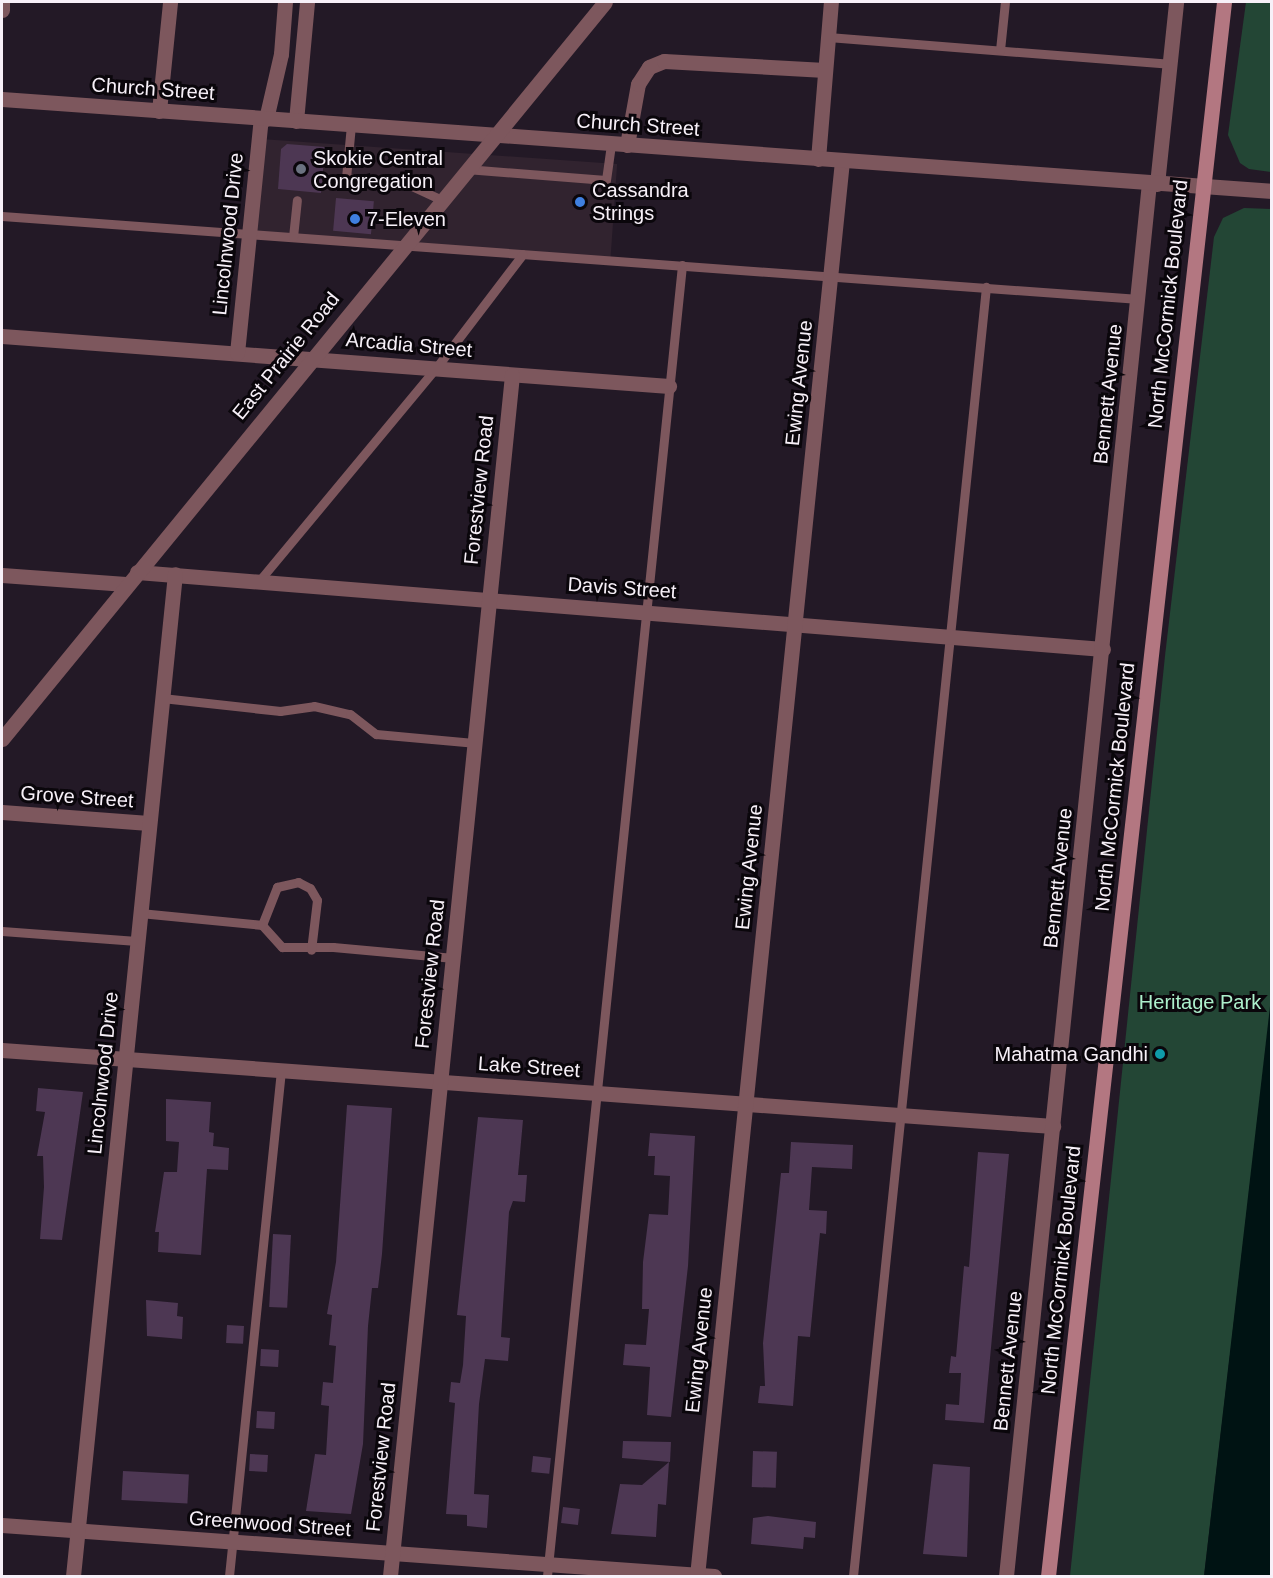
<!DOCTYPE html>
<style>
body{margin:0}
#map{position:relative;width:1273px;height:1578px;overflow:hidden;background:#231926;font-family:Helvetica,sans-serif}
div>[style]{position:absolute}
.commercial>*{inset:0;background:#31232f;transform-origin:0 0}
.green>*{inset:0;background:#234635}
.water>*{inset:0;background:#001313}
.building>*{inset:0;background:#4d3753;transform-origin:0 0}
.service>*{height:9px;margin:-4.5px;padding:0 4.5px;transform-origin:4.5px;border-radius:4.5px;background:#7d575d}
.minor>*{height:15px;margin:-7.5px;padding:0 7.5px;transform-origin:7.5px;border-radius:7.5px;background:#7d575d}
.tertiary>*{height:15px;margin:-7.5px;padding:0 7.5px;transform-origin:7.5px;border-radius:7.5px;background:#7d575d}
.secondary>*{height:15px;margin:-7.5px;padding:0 7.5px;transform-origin:7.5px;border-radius:7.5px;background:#b37781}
.dots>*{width:16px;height:16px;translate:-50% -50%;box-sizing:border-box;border:3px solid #0a060b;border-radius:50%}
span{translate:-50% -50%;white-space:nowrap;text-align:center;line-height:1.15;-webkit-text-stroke:6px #0a060b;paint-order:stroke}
.street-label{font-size:20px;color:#f7f0f8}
.poi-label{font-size:20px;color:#f7f0f8}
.left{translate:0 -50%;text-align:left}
.right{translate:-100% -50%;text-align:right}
.park-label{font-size:20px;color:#acefcb}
.frame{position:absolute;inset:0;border:3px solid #f7f0f8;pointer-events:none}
</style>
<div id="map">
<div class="commercial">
<i style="left:261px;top:139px;width:357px;height:94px;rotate:4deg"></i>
</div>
<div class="green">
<i style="clip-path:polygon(1246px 2px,1271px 2px,1271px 172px,1249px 169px,1240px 163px,1228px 135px)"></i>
<i style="clip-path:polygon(1244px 208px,1271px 209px,1272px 998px,1204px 1576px,1070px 1576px,1165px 656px,1214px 237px,1223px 218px)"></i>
</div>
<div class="water">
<i style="clip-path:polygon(1271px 998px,1271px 1576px,1204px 1576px)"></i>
</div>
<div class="building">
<i style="clip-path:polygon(287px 144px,325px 147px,321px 193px,278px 189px,281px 149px)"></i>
<i style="left:336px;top:198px;width:38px;height:33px;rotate:5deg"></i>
<i style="clip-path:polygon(38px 1088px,83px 1092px,62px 1240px,40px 1239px,44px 1187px,43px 1156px,37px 1156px,45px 1112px,36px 1111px)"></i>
<i style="clip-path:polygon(166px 1099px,211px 1102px,209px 1132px,214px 1133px,213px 1146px,229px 1148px,228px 1170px,207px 1169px,201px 1255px,158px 1252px,159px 1232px,155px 1232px,164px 1172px,177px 1172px,179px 1142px,166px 1141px)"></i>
<i style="clip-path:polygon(347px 1105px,392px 1108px,382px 1254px,378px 1288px,372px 1288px,368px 1326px,363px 1444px,351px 1514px,306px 1511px,315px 1454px,326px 1455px,329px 1406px,321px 1405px,323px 1382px,333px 1383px,336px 1346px,329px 1345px,332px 1315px,327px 1314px,336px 1262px)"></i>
<i style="clip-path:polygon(478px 1117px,523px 1120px,518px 1175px,527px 1175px,525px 1202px,513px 1201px,509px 1212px,501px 1337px,510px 1338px,508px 1361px,485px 1359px,479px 1404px,474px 1494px,489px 1495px,487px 1528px,467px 1526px,467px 1515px,446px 1514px,455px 1403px,449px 1402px,451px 1382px,460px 1383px,463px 1365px,466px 1316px,457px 1315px)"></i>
<i style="clip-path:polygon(650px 1133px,695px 1136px,688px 1266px,671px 1417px,647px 1415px,650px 1367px,623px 1365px,625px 1344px,646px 1345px,649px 1309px,642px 1309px,643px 1262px,649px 1214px,668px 1215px,670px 1176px,654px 1175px,655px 1156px,648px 1156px)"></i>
<i style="clip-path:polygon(791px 1142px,853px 1145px,852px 1169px,812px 1167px,809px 1210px,827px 1211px,826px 1234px,820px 1233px,810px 1337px,798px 1336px,793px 1406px,758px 1403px,760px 1386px,765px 1386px,763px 1343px,781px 1173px,789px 1173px)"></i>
<i style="clip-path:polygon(978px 1152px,1009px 1154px,984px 1423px,945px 1420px,946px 1404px,959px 1405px,961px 1373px,949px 1373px,951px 1356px,956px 1357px,964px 1266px,969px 1267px)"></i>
<i style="left:273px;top:1234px;width:18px;height:73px;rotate:3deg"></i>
<i style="clip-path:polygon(146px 1300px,178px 1303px,177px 1316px,183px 1317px,182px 1339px,147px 1336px)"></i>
<i style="left:227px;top:1325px;width:17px;height:18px;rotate:3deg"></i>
<i style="left:261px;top:1349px;width:18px;height:17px;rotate:3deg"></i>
<i style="left:257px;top:1411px;width:18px;height:17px;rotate:3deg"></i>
<i style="clip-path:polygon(623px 1441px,671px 1442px,670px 1462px,622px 1458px)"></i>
<i style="left:753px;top:1451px;width:24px;height:36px;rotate:2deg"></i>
<i style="left:250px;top:1454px;width:18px;height:17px;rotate:3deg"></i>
<i style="left:533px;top:1456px;width:18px;height:16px;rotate:6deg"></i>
<i style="clip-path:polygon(669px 1462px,666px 1505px,658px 1504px,656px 1537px,611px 1534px,620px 1484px,642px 1485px)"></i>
<i style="clip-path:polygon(933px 1464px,970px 1467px,967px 1557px,923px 1554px)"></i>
<i style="left:123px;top:1471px;width:66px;height:29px;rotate:3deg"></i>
<i style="left:563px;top:1507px;width:17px;height:16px;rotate:7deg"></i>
<i style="clip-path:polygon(768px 1516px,816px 1522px,815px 1538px,804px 1537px,803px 1549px,751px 1544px,753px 1518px)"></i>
</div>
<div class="service">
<i style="left:828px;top:37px;width:342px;rotate:4.5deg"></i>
<i style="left:1000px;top:50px;width:48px;rotate:-84.1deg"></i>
<i style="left:351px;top:125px;width:53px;rotate:95.4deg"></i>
<i style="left:346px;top:178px;width:59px;rotate:4.8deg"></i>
<i style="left:405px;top:183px;width:41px;rotate:24.7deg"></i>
<i style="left:466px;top:169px;width:140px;rotate:4.5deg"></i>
<i style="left:606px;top:180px;width:36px;rotate:-82deg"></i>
<i style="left:2px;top:216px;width:1140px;rotate:4.18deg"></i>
<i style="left:293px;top:237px;width:37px;rotate:-84deg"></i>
<i style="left:259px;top:581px;width:277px;rotate:-50.3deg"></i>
<i style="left:436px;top:368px;width:143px;rotate:-52.7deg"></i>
<i style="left:162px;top:698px;width:119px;rotate:6.3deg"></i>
<i style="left:280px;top:711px;width:34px;rotate:-8deg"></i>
<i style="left:314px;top:706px;width:37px;rotate:13deg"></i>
<i style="left:350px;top:714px;width:33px;rotate:38deg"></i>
<i style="left:376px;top:734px;width:98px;rotate:5.2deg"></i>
<i style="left:140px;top:913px;width:123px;rotate:5.6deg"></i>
<i style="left:262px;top:925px;width:30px;rotate:48deg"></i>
<i style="left:282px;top:947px;width:51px"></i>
<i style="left:333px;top:947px;width:121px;rotate:5.2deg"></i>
<i style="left:262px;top:925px;width:41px;rotate:-68.5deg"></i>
<i style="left:277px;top:887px;width:22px;rotate:-13deg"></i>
<i style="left:298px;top:882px;width:13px;rotate:27deg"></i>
<i style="left:310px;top:888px;width:14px;rotate:60deg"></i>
<i style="left:317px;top:900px;width:50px;rotate:96.8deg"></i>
<i style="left:2px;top:931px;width:135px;rotate:4.2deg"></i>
<i style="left:229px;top:1576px;width:509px;rotate:-84.13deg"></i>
<i style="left:547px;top:1576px;width:1318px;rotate:-84.12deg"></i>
<i style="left:853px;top:1576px;width:1296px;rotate:-84.11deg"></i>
</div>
<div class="minor">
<i style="left:2px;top:10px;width:8px;rotate:-90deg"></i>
<i style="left:159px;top:111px;width:110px;rotate:-84.2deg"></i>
<i style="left:266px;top:119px;width:67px;rotate:-77deg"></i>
<i style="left:281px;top:54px;width:52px;rotate:-85.6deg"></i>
<i style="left:296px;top:121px;width:120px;rotate:-84.7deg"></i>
<i style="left:627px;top:145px;width:62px;rotate:-79.8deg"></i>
<i style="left:638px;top:84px;width:20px;rotate:-57deg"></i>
<i style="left:649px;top:67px;width:16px;rotate:-22deg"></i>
<i style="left:664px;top:61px;width:161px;rotate:3.2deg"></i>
<i style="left:818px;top:159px;width:158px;rotate:-85.3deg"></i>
<i style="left:1157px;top:184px;width:183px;rotate:-84deg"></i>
<i style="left:2px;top:336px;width:669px;rotate:4.29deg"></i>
<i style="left:237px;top:353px;width:236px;rotate:-84.2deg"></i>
<i style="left:137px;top:572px;width:969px;rotate:4.56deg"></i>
<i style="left:2px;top:575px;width:124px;rotate:4.2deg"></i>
<i style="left:2px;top:812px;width:147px;rotate:4.3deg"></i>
<i style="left:2px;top:1050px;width:1054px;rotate:4.14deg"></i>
<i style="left:2px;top:1525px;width:714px;rotate:4.1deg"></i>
<i style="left:73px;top:1576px;width:1007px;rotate:-84.19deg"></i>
<i style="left:390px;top:1576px;width:1207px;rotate:-84.2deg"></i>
<i style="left:697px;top:1576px;width:1422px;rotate:-84.15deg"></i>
<i style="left:1006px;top:1576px;width:1400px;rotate:-84.14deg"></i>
</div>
<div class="tertiary">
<i style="left:2px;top:99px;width:1273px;rotate:4.14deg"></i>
<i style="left:2px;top:739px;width:952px;rotate:-50.71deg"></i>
</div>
<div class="secondary">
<i style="left:1048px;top:1576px;width:1584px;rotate:-83.62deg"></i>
</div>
<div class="dots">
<i style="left:301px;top:169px;background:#6b7280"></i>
<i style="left:580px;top:202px;background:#3f7fe0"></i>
<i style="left:355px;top:219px;background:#3f7fe0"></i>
<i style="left:1160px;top:1054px;background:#0f9aa8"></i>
</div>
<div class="street-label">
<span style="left:153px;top:89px;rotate:4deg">Church Street</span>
<span style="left:638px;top:125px;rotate:4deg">Church Street</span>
<span style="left:228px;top:234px;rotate:-84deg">Lincolnwood Drive</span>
<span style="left:1168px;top:304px;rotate:-84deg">North McCormick Boulevard</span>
<span style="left:409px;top:345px;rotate:5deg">Arcadia Street</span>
<span style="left:286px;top:356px;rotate:-51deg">East Prairie Road</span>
<span style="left:799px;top:383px;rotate:-84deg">Ewing Avenue</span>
<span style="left:1108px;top:394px;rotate:-84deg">Bennett Avenue</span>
<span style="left:479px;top:490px;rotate:-84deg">Forestview Road</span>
<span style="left:622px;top:588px;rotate:4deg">Davis Street</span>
<span style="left:1115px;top:787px;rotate:-84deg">North McCormick Boulevard</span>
<span style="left:77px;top:797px;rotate:4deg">Grove Street</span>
<span style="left:749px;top:867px;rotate:-84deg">Ewing Avenue</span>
<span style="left:1058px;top:878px;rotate:-84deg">Bennett Avenue</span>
<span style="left:430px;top:974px;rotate:-84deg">Forestview Road</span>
<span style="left:529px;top:1067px;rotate:4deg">Lake Street</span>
<span style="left:103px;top:1073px;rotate:-84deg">Lincolnwood Drive</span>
<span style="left:1061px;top:1270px;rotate:-84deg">North McCormick Boulevard</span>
<span style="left:699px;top:1350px;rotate:-84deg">Ewing Avenue</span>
<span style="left:1008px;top:1361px;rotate:-84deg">Bennett Avenue</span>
<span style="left:381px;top:1457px;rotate:-84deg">Forestview Road</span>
<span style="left:270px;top:1524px;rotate:4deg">Greenwood Street</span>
</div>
<div class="poi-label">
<span class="left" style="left:313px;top:170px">Skokie Central<br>Congregation</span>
<span class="left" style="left:592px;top:202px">Cassandra<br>Strings</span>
<span class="left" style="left:367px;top:219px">7-Eleven</span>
<span class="right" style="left:1148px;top:1054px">Mahatma Gandhi</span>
</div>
<div class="park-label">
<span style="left:1200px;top:1002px">Heritage Park</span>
</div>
<div class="frame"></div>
</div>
